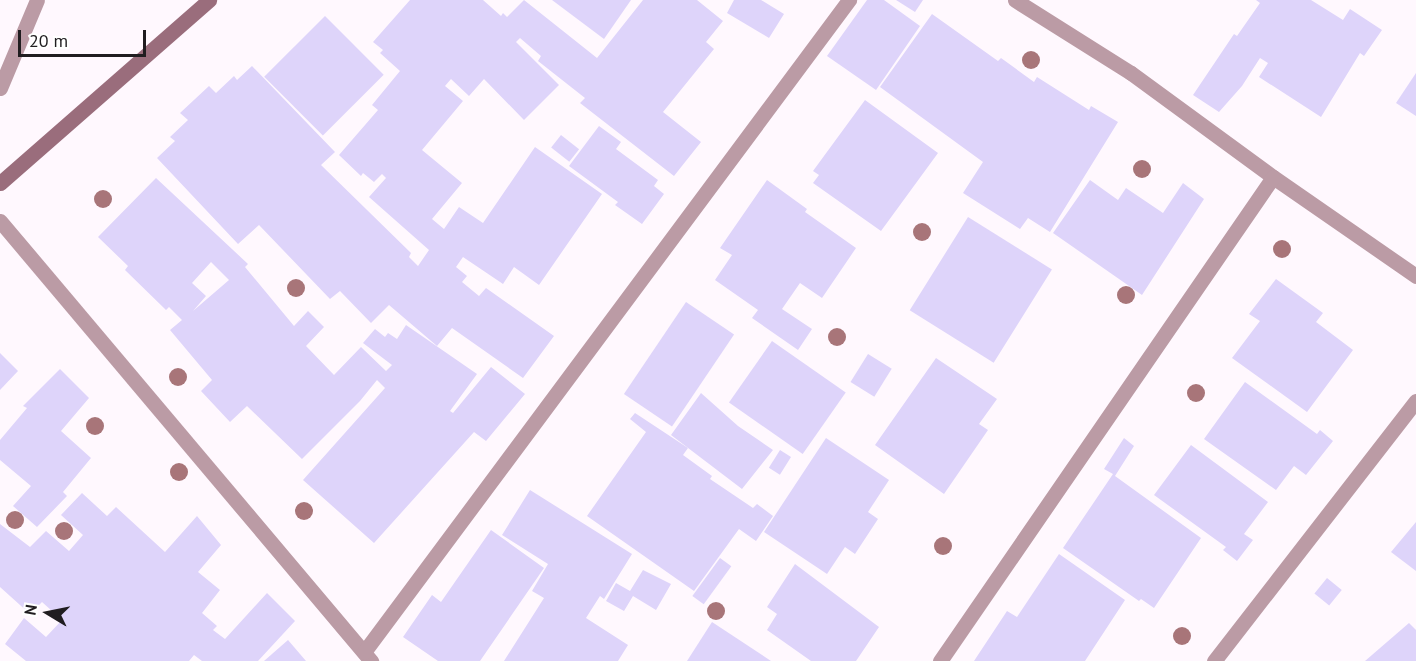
<!DOCTYPE html>
<style>
body{margin:0}
#map{position:relative;width:1416px;height:661px;overflow:hidden;background:#fff8fe;font-family:"PT Sans",sans-serif}
div>[style]{position:absolute}
.building>*{inset:0;background:#ded4fa;transform-origin:0 0}
.street>*{height:15px;margin:-7.5px;padding:0 7.5px;transform-origin:7.5px;border-radius:7.5px;background:#bb9ba5}
.secondary>*{height:15px;margin:-7.5px;padding:0 7.5px;transform-origin:7.5px;border-radius:7.5px;background:#9a6d7c}
.trees>*{width:18px;height:18px;margin:-9px;border-radius:50%;background:#a87579}
span{translate:-50% -50%;white-space:nowrap;text-align:center;line-height:1.15;-webkit-text-stroke:4.5px #fff;paint-order:stroke}
.north{position:absolute;left:18px;top:583px;width:60px;height:60px;-webkit-text-stroke:4px #fff;paint-order:stroke;rotate:280deg;font-size:16px;font-weight:700;line-height:24px;text-align:center;color:#201d20}
.north::after{content:'';display:block;margin:auto;width:21px;height:27px;background:#201d20;clip-path:polygon(50% 0,100% 100%,50% 72%,0 100%)}
.scale{position:absolute;left:18px;top:30px;width:128px;height:27px;box-sizing:border-box;border:3px solid #201d20;border-top:0;padding-left:8px;font-size:18px;line-height:21px;white-space:nowrap;color:#201d20;-webkit-text-stroke:4px #fff;paint-order:stroke}
</style>
<div id="map">
<div class="building">
<i style="clip-path:polygon(410px 0,483px 0,501px 16px,503px 13px,507px 17px,524px 0,597px 58px,643px 0,697px 0,723px 21px,706px 42px,714px 49px,663px 112px,701px 142px,674px 176px,580px 103px,585px 98px,538px 61px,541px 56px,520px 38px,516px 42px,559px 85px,524px 120px,484px 79px,469px 96px,451px 79px,445px 86px,463px 101px,422px 150px,462px 183px,432px 219px,444px 229px,459px 207px,483px 223px,535px 147px,602px 194px,539px 285px,514px 267px,503px 284px,463px 257px,456px 267px,467px 276px,462px 282px,479px 296px,486px 288px,554px 336px,523px 378px,452px 328px,437px 346px,389px 305px,371px 323px,340px 291px,330px 299px,259px 225px,238px 244px,157px 158px,175px 141px,170px 137px,188px 120px,180px 113px,209px 86px,216px 93px,234px 76px,237px 80px,252px 66px,335px 152px,321px 165px,411px 253px,409px 257px,418px 266px,429px 250px,369px 197px,386px 178px,382px 174px,374px 182px,363px 173px,361px 176px,339px 155px,378px 110px,372px 105px,400px 71px,380px 53px,383px 50px,373px 42px)"></i>
<i style="clip-path:polygon(552px 0,631px 0,604px 39px)"></i>
<i style="clip-path:polygon(734px 0,761px 0,784px 14px,769px 38px,727px 13px)"></i>
<i style="clip-path:polygon(867px 0,884px 0,920px 26px,876px 90px,827px 56px)"></i>
<i style="clip-path:polygon(896px 0,923px 0,915px 12px)"></i>
<i style="clip-path:polygon(1256px 0,1311px 0,1343px 20px,1350px 9px,1382px 30px,1364px 56px,1360px 53px,1321px 117px,1259px 77px,1268px 63px,1260px 58px,1242px 86px,1219px 112px,1193px 95px,1234px 34px,1237px 36px,1260px 3px)"></i>
<i style="clip-path:polygon(932px 14px,998px 61px,1001px 58px,1034px 82px,1037px 77px,1089px 110px,1091px 106px,1118px 122px,1050px 232px,1028px 218px,1020px 229px,963px 193px,983px 162px,880px 87px)"></i>
<i style="left:325px;top:16px;width:83px;height:86px;rotate:45deg"></i>
<i style="clip-path:polygon(1416px 73px,1416px 116px,1396px 103px)"></i>
<i style="clip-path:polygon(865px 100px,938px 153px,881px 231px,813px 183px,819px 175px,813px 171px)"></i>
<i style="clip-path:polygon(599px 126px,621px 142px,616px 149px,658px 180px,654px 186px,664px 194px,642px 224px,615px 205px,618px 202px,569px 166px)"></i>
<i style="left:561px;top:135px;width:23px;height:16px;rotate:38deg"></i>
<i style="clip-path:polygon(evenodd,156px 178px,248px 264px,245px 267px,294px 326px,308px 311px,324px 327px,306px 346px,334px 375px,361px 347px,386px 371px,392px 365px,363px 343px,375px 329px,385px 337px,388px 333px,397px 339px,406px 325px,477px 374px,450px 411px,453px 413px,491px 367px,525px 394px,486px 441px,474px 432px,374px 543px,303px 480px,385px 388px,377px 380px,360px 401px,302px 459px,247px 406px,230px 422px,201px 391px,212px 380px,170px 330px,182px 320px,169px 307px,166px 310px,125px 270px,128px 266px,98px 237px,156px 178px,211px 262px,229px 280px,193px 311px,206px 296px,192px 283px,211px 262px)"></i>
<i style="clip-path:polygon(767px 180px,807px 209px,805px 212px,856px 248px,822px 298px,800px 283px,782px 309px,812px 329px,798px 350px,752px 318px,758px 310px,715px 280px,732px 255px,720px 248px)"></i>
<i style="clip-path:polygon(1090px 180px,1118px 200px,1126px 188px,1163px 213px,1183px 183px,1204px 199px,1142px 295px,1053px 233px)"></i>
<i style="left:968px;top:217px;width:99px;height:110px;rotate:32deg"></i>
<i style="clip-path:polygon(1276px 279px,1323px 313px,1316px 322px,1353px 350px,1307px 412px,1232px 358px,1260px 321px,1249px 314px)"></i>
<i style="left:686px;top:302px;width:58px;height:111px;rotate:34deg"></i>
<i style="left:772px;top:341px;width:90px;height:75px;rotate:35deg"></i>
<i style="clip-path:polygon(0 353px,18px 371px,0 390px)"></i>
<i style="left:868px;top:354px;width:28px;height:33px;rotate:32deg"></i>
<i style="clip-path:polygon(936px 358px,997px 399px,979px 424px,988px 430px,944px 494px,875px 445px)"></i>
<i style="clip-path:polygon(60px 369px,89px 398px,61px 431px,91px 458px,63px 492px,67px 496px,37px 527px,13px 506px,31px 486px,0 460px,0 440px,27px 408px,23px 406px)"></i>
<i style="clip-path:polygon(1245px 382px,1317px 434px,1320px 430px,1333px 441px,1306px 475px,1294px 466px,1276px 490px,1204px 439px)"></i>
<i style="clip-path:polygon(701px 393px,738px 426px,773px 450px,742px 489px,671px 435px)"></i>
<i style="clip-path:polygon(635px 413px,688px 448px,683px 455px,712px 476px,710px 479px,753px 508px,757px 504px,773px 516px,756px 541px,739px 529px,694px 591px,587px 516px,646px 432px,630px 419px)"></i>
<i style="clip-path:polygon(826px 438px,889px 480px,868px 512px,878px 519px,855px 554px,845px 547px,827px 574px,764px 532px)"></i>
<i style="clip-path:polygon(1124px 438px,1134px 446px,1115px 476px,1201px 538px,1154px 608px,1141px 599px,1139px 601px,1063px 548px,1113px 474px,1104px 469px)"></i>
<i style="clip-path:polygon(1191px 445px,1268px 502px,1244px 534px,1253px 540px,1237px 561px,1223px 550px,1226px 547px,1154px 495px)"></i>
<i style="left:780px;top:450px;width:13px;height:21px;rotate:32deg"></i>
<i style="clip-path:polygon(530px 490px,632px 554px,604px 599px,600px 596px,586px 618px,628px 645px,618px 661px,504px 661px,544px 598px,532px 591px,548px 564px,502px 535px)"></i>
<i style="clip-path:polygon(82px 493px,107px 516px,116px 507px,165px 552px,197px 516px,221px 545px,198px 572px,220px 590px,202px 613px,217px 626px,213px 630px,225px 639px,267px 593px,295px 621px,258px 661px,202px 661px,194px 655px,189px 661px,26px 661px,5px 644px,24px 618px,46px 637px,62px 620px,42px 602px,30px 614px,0 587px,0 524px,30px 547px,46px 531px,69px 551px,83px 535px,61px 515px)"></i>
<i style="clip-path:polygon(1416px 522px,1416px 571px,1391px 552px)"></i>
<i style="clip-path:polygon(491px 530px,544px 568px,480px 661px,438px 661px,403px 637px,432px 595px,441px 602px)"></i>
<i style="clip-path:polygon(1059px 554px,1125px 600px,1085px 661px,974px 661px,1007px 611px,1017px 617px)"></i>
<i style="left:720px;top:558px;width:14px;height:47px;rotate:36deg"></i>
<i style="clip-path:polygon(795px 564px,879px 627px,856px 661px,811px 661px,767px 630px,777px 614px,767px 607px)"></i>
<i style="clip-path:polygon(643px 570px,671px 584px,656px 610px,633px 596px,624px 611px,606px 601px,616px 583px,630px 591px)"></i>
<i style="left:1327px;top:578px;width:19px;height:20px;rotate:39deg"></i>
<i style="clip-path:polygon(712px 622px,771px 661px,687px 661px)"></i>
<i style="clip-path:polygon(1409px 623px,1416px 630px,1416px 661px,1365px 661px)"></i>
<i style="clip-path:polygon(288px 640px,306px 661px,264px 661px)"></i>
</div>
<div class="street">
<i style="left:1015px;top:0;width:137px;rotate:32.2deg"></i>
<i style="left:1131px;top:73px;width:176px;rotate:36.2deg"></i>
<i style="left:1273px;top:177px;width:174px;rotate:34.7deg"></i>
<i style="left:0;top:88px;width:95px;rotate:-67.2deg"></i>
<i style="left:0;top:221px;width:576px;rotate:49.86deg"></i>
<i style="left:364px;top:652px;width:813px;rotate:-53.36deg"></i>
<i style="left:940px;top:661px;width:587px;rotate:-55.47deg"></i>
<i style="left:1214px;top:661px;width:329px;rotate:-52.2deg"></i>
</div>
<div class="secondary">
<i style="left:0;top:183px;width:278px;rotate:-41.2deg"></i>
</div>
<div class="trees">
<i style="left:1031px;top:60px"></i>
<i style="left:1142px;top:169px"></i>
<i style="left:103px;top:199px"></i>
<i style="left:922px;top:232px"></i>
<i style="left:1282px;top:249px"></i>
<i style="left:296px;top:288px"></i>
<i style="left:1126px;top:295px"></i>
<i style="left:837px;top:337px"></i>
<i style="left:178px;top:377px"></i>
<i style="left:1196px;top:393px"></i>
<i style="left:95px;top:426px"></i>
<i style="left:179px;top:472px"></i>
<i style="left:304px;top:511px"></i>
<i style="left:15px;top:520px"></i>
<i style="left:64px;top:531px"></i>
<i style="left:943px;top:546px"></i>
<i style="left:716px;top:611px"></i>
<i style="left:1182px;top:636px"></i>
</div>
<div class="north">N</div>
<div class="scale">20 m</div>
</div>
